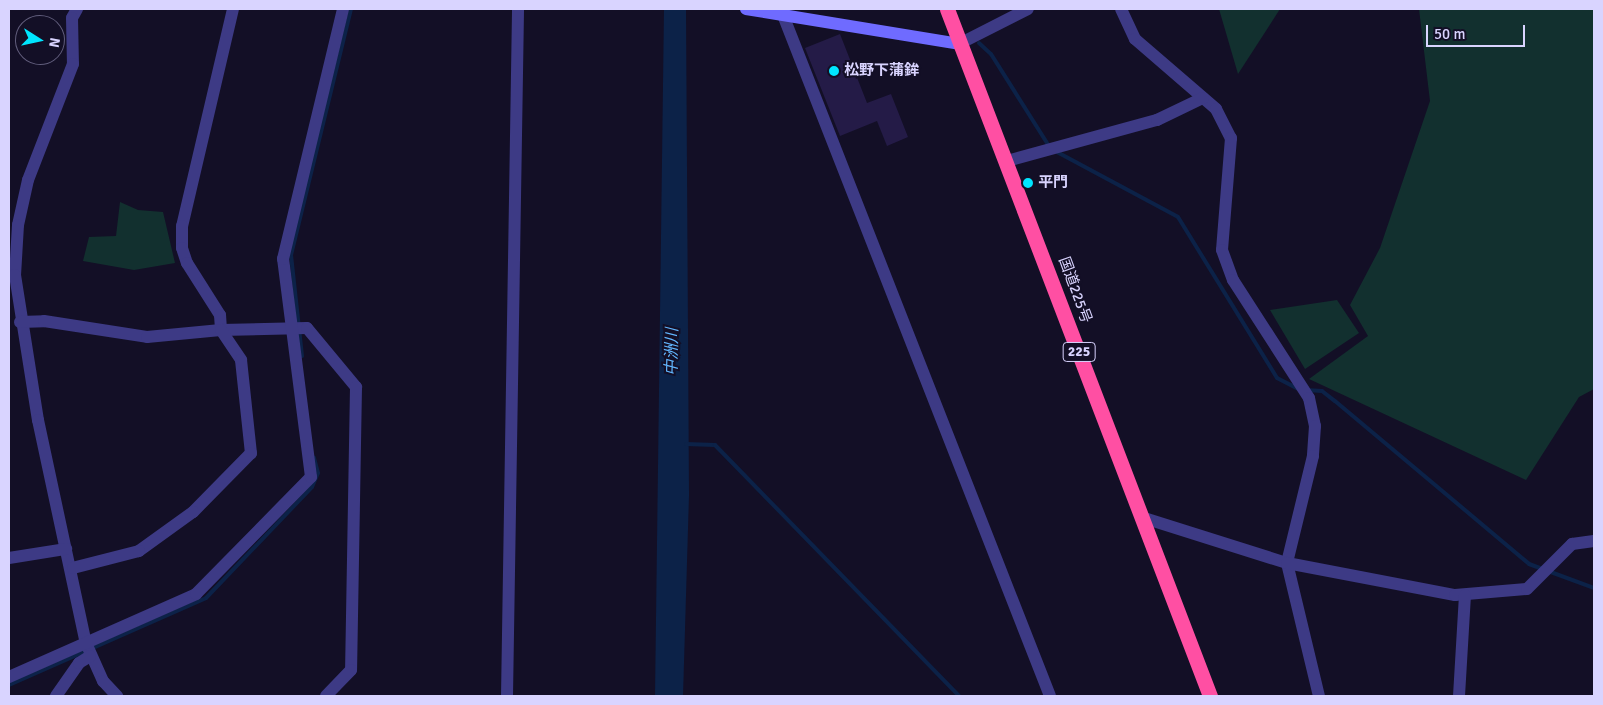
<!DOCTYPE html>
<meta charset="utf-8">
<style>
body{margin:0}
#map{position:relative;width:1603px;height:705px;overflow:hidden;background:#130f26;font-family:Signika,"Noto Sans JP",sans-serif}
div>[style]{position:absolute}
.green>*{inset:0;background:#12302f}
.water>*{inset:0;background:#0c2248}
.stream>*{height:4px;margin:-2px;padding:0 2px;transform-origin:2px;border-radius:2px;background:#0c2248}
.building>*{inset:0;background:#241b47}
.street>*{height:12px;margin:-6px;padding:0 6px;transform-origin:6px;border-radius:6px;background:#3d3a85}
.secondary>*{height:12px;margin:-6px;padding:0 6px;transform-origin:6px;border-radius:6px;background:#6f6bff}
.highway>*{height:15px;margin:-7.5px;padding:0 7.5px;transform-origin:7.5px;border-radius:7.5px;background:#ff4fa3}
.dots>*{width:14px;height:14px;translate:-50% -50%;box-sizing:border-box;border:2px solid #130f26;border-radius:50%}
span{translate:-50% -50%;white-space:nowrap;text-align:center;line-height:1.15;-webkit-text-stroke:4px #130f26;paint-order:stroke}
.shield-label span{padding:1px 4px;background:#130f26;border:1px solid;border-radius:4px;-webkit-text-stroke-width:0}
.shield-label{font-size:14px;color:#d9d4ff;font-weight:700}
.poi-label{font-size:15px;color:#d9d4ff;font-weight:700}
.left{translate:0 -50%;text-align:left}
.street-label{font-size:15px;color:#d9d4ff}
.water-label{font-size:16px;color:#62b6ff;font-style:italic}
.frame{position:absolute;inset:0;border:10px solid #d9d4ff;pointer-events:none}
.north{position:absolute;left:15px;top:15px;width:50px;height:50px;box-sizing:border-box;background:#130f26;border:1px solid #625e7d;border-radius:50%;rotate:100deg;font-size:14px;font-weight:700;line-height:20px;text-align:center;color:#d9d4ff}
.north::after{content:'';display:block;margin:auto;width:18px;height:22px;background:#00e5ff;clip-path:polygon(50% 0,100% 100%,50% 72%,0 100%)}
.scale{position:absolute;left:1426px;top:25px;width:99px;height:22px;box-sizing:border-box;border:2px solid #d9d4ff;border-top:0;padding-left:6px;font-size:15px;line-height:18px;white-space:nowrap;color:#d9d4ff;-webkit-text-stroke:4px #130f26;paint-order:stroke}
</style>
<div id="map">
<div class="green">
<i style="clip-path:polygon(1219px 9px,1280px 9px,1238px 74px)"></i>
<i style="clip-path:polygon(1419px 9px,1594px 9px,1594px 389px,1579px 397px,1526px 480px,1309px 379px,1368px 336px,1350px 305px,1380px 248px,1430px 101px)"></i>
<i style="clip-path:polygon(120px 202px,138px 210px,163px 212px,175px 263px,134px 270px,83px 261px,89px 237px,116px 236px)"></i>
<i style="clip-path:polygon(1337px 300px,1359px 333px,1305px 369px,1270px 310px)"></i>
</div>
<div class="water">
<i style="clip-path:polygon(664px 9px,686px 9px,689px 495px,683px 696px,655px 696px)"></i>
</div>
<div class="stream">
<i style="left:979px;top:43px;width:16px;rotate:43deg"></i>
<i style="left:991px;top:54px;width:109px;rotate:57.8deg"></i>
<i style="left:1057px;top:152px;width:137px;rotate:28.2deg"></i>
<i style="left:1178px;top:217px;width:189px;rotate:58.4deg"></i>
<i style="left:1277px;top:378px;width:25px;rotate:27deg"></i>
<i style="left:302px;top:356px;width:102px;rotate:-96.2deg"></i>
<i style="left:291px;top:255px;width:253px;rotate:-76.3deg"></i>
<i style="left:1306px;top:390px;width:16px;rotate:4deg"></i>
<i style="left:1322px;top:391px;width:16px;rotate:38deg"></i>
<i style="left:1335px;top:401px;width:253px;rotate:40deg"></i>
<i style="left:1529px;top:564px;width:69px;rotate:20.3deg"></i>
<i style="left:686px;top:444px;width:29px;rotate:2deg"></i>
<i style="left:715px;top:445px;width:350px;rotate:45.8deg"></i>
<i style="left:9px;top:685px;width:215px;rotate:-23.8deg"></i>
<i style="left:206px;top:598px;width:153px;rotate:-46.3deg"></i>
<i style="left:312px;top:487px;width:15px;rotate:-67deg"></i>
<i style="left:318px;top:473px;width:16px;rotate:-105deg"></i>
</div>
<div class="building">
<i style="clip-path:polygon(840px 34px,867px 103px,891px 94px,908px 137px,887px 146px,877px 121px,840px 136px,805px 48px)"></i>
</div>
<div class="street">
<i style="left:77px;top:9px;width:10px;rotate:119deg"></i>
<i style="left:72px;top:18px;width:46px;rotate:88.8deg"></i>
<i style="left:73px;top:64px;width:124px;rotate:111.2deg"></i>
<i style="left:28px;top:180px;width:46px;rotate:102.5deg"></i>
<i style="left:18px;top:225px;width:50px;rotate:93.4deg"></i>
<i style="left:15px;top:275px;width:147px;rotate:81deg"></i>
<i style="left:38px;top:420px;width:228px;rotate:77.9deg"></i>
<i style="left:86px;top:643px;width:42px;rotate:65.9deg"></i>
<i style="left:103px;top:681px;width:21px;rotate:47deg"></i>
<i style="left:233px;top:9px;width:223px;rotate:103.2deg"></i>
<i style="left:182px;top:226px;width:22px;rotate:90deg"></i>
<i style="left:182px;top:248px;width:16px;rotate:72deg"></i>
<i style="left:187px;top:263px;width:62px;rotate:57.6deg"></i>
<i style="left:220px;top:315px;width:15px;rotate:86deg"></i>
<i style="left:221px;top:330px;width:86px;rotate:-1.3deg"></i>
<i style="left:307px;top:328px;width:77px;rotate:50.3deg"></i>
<i style="left:356px;top:387px;width:283px;rotate:91deg"></i>
<i style="left:351px;top:670px;width:36px;rotate:134deg"></i>
<i style="left:1121px;top:9px;width:33px;rotate:65deg"></i>
<i style="left:1135px;top:39px;width:107px;rotate:40.8deg"></i>
<i style="left:1216px;top:109px;width:33px;rotate:63deg"></i>
<i style="left:1231px;top:138px;width:112px;rotate:94.6deg"></i>
<i style="left:1222px;top:250px;width:32px;rotate:70deg"></i>
<i style="left:1233px;top:280px;width:140px;rotate:57.2deg"></i>
<i style="left:1309px;top:398px;width:29px;rotate:78deg"></i>
<i style="left:1315px;top:426px;width:30px;rotate:94deg"></i>
<i style="left:1313px;top:456px;width:110px;rotate:103.7deg"></i>
<i style="left:1287px;top:563px;width:137px;rotate:76.5deg"></i>
<i style="left:783px;top:15px;width:731px;rotate:68.59deg"></i>
<i style="left:959px;top:44px;width:77px;rotate:-26.9deg"></i>
<i style="left:1007px;top:161px;width:156px;rotate:-15.3deg"></i>
<i style="left:1157px;top:120px;width:51px;rotate:-25.6deg"></i>
<i style="left:20px;top:322px;width:24px;rotate:-2deg"></i>
<i style="left:44px;top:321px;width:104px;rotate:8.8deg"></i>
<i style="left:147px;top:337px;width:74px;rotate:-5.4deg"></i>
<i style="left:221px;top:330px;width:36px;rotate:56deg"></i>
<i style="left:241px;top:360px;width:94px;rotate:83.9deg"></i>
<i style="left:251px;top:453px;width:83px;rotate:134.5deg"></i>
<i style="left:193px;top:512px;width:67px;rotate:144.2deg"></i>
<i style="left:139px;top:551px;width:68px;rotate:165.6deg"></i>
<i style="left:1144px;top:518px;width:150px;rotate:17.5deg"></i>
<i style="left:1287px;top:563px;width:171px;rotate:10.8deg"></i>
<i style="left:1455px;top:595px;width:72px;rotate:-4.8deg"></i>
<i style="left:1527px;top:589px;width:64px;rotate:-45deg"></i>
<i style="left:1572px;top:544px;width:22px;rotate:-8deg"></i>
<i style="left:9px;top:558px;width:58px;rotate:-9deg"></i>
<i style="left:9px;top:677px;width:205px;rotate:-23.9deg"></i>
<i style="left:196px;top:594px;width:164px;rotate:-45.5deg"></i>
<i style="left:311px;top:477px;width:220px;rotate:-97.3deg"></i>
<i style="left:283px;top:259px;width:257px;rotate:-76.5deg"></i>
<i style="left:56px;top:696px;width:40px;rotate:-55.1deg"></i>
<i style="left:79px;top:663px;width:13px;rotate:-32deg"></i>
<i style="left:507px;top:696px;width:687px;rotate:-89.08deg"></i>
<i style="left:1459px;top:696px;width:101px;rotate:-86.6deg"></i>
</div>
<div class="secondary">
<i style="left:746px;top:9px;width:216px;rotate:9.3deg"></i>
</div>
<div class="highway">
<i style="left:947px;top:9px;width:736px;rotate:69.05deg"></i>
</div>
<div class="dots">
<i style="left:834px;top:71px;background:#00e5ff"></i>
<i style="left:1028px;top:183px;background:#00e5ff"></i>
</div>
<div class="shield-label">
<span style="left:1079px;top:352px">225</span>
</div>
<div class="poi-label">
<span class="left" style="left:844px;top:71px">松野下蒲鉾</span>
<span class="left" style="left:1038px;top:183px">平門</span>
</div>
<div class="street-label">
<span style="left:1075px;top:290px;rotate:70deg">国道225号</span>
</div>
<div class="water-label">
<span style="left:672px;top:352px;rotate:-89deg">中洲川</span>
</div>
<div class="frame"></div>
<div class="north">N</div>
<div class="scale">50 m</div>
</div>
